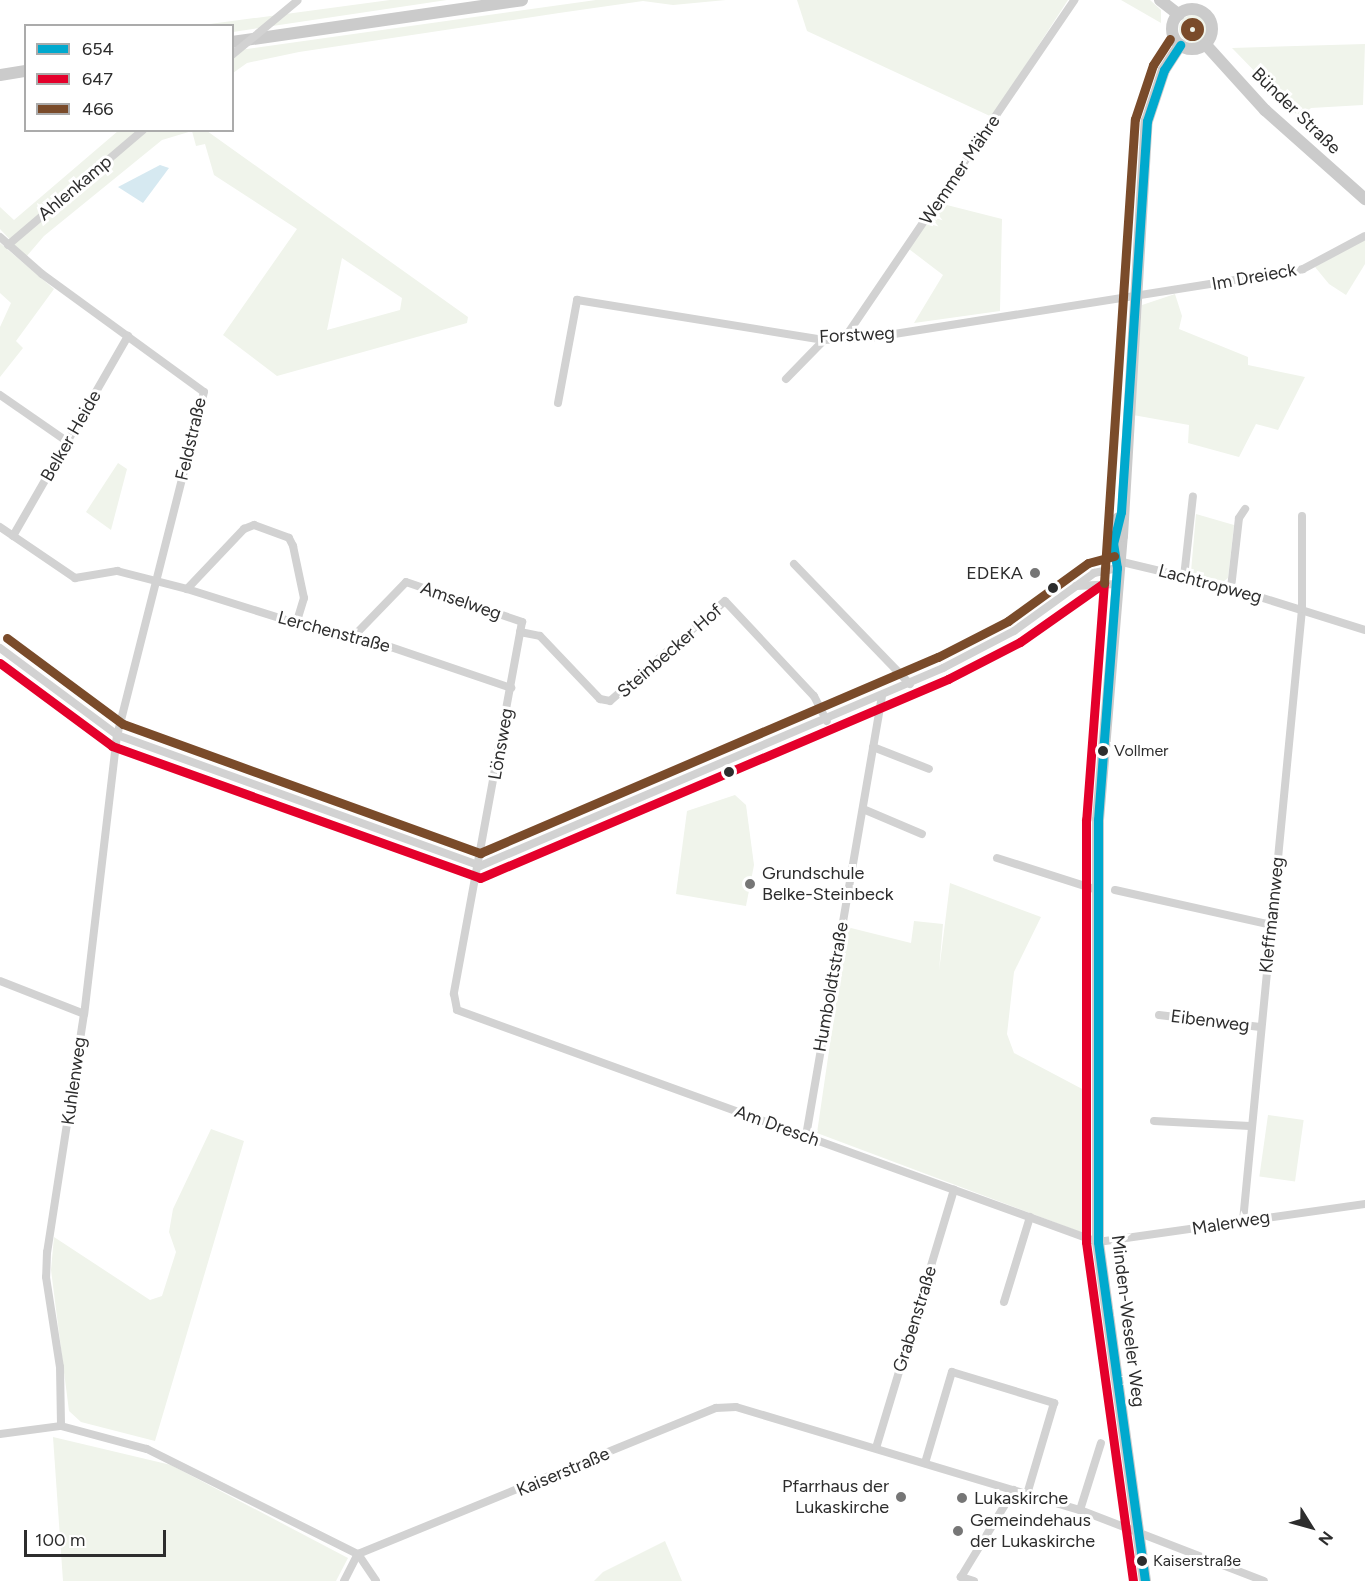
<!DOCTYPE html>
<meta charset="utf-8">
<style>
body{margin:0}
#map{position:relative;width:1365px;height:1581px;overflow:hidden;background:#fff;font-family:Figtree,sans-serif}
div>[style]{position:absolute}
.green>*{inset:0;background:#f0f4eb;transform-origin:0 0}
.round{border-radius:50%}
.water>*{inset:0;background:#d6e9f1}
.street>*{height:8px;margin:-4px;padding:0 4px;transform-origin:4px;border-radius:4px;background:#d2d2d2}
.secondary>*{height:12px;margin:-6px;padding:0 6px;transform-origin:6px;border-radius:6px;background:#cbcbcb}
.secondary>.ring{margin:-6px;padding:0;box-sizing:content-box;background:none;border:12px solid #cbcbcb;border-radius:50%}
.street-bridge>*{height:8px;margin:-4px;padding:0 4px;transform-origin:4px;border-radius:4px;background:#d2d2d2}
.bus-1>*{height:9px;margin:-4.5px;padding:0 4.5px;transform-origin:4.5px;border-radius:4.5px;background:#00a9ce}
.bus-2>*{height:9px;margin:-4.5px;padding:0 4.5px;transform-origin:4.5px;border-radius:4.5px;background:#e4002b}
.bus-3>*{height:9px;margin:-4.5px;padding:0 4.5px;transform-origin:4.5px;border-radius:4.5px;background:#7a4b2a}
.bus-3>.ring{margin:-4.5px;padding:0;box-sizing:content-box;background:none;border:9px solid #7a4b2a;border-radius:50%}
.dots>*{width:16px;height:16px;translate:-50% -50%;box-sizing:border-box;border:3px solid #fff;border-radius:50%}
span{translate:-50% -50%;white-space:nowrap;text-align:center;line-height:1.15;-webkit-text-stroke:6px #fff;paint-order:stroke}
.bus-label{font-size:16px;color:#2d2d2d}
.left{translate:0 -50%;text-align:left}
.street-label{font-size:18px;color:#2d2d2d}
.poi-label{font-size:18px;color:#2d2d2d}
.right{translate:-100% -50%;text-align:right}
.legend{position:absolute;left:24px;top:24px;width:210px;height:108px;box-sizing:border-box;background:#fff;border:2px solid #ababab;margin:0;padding:8px 10px;list-style:none;font-size:18px;color:#2d2d2d}
.legend li{display:flex;align-items:center;gap:12px;height:30px}
.legend b{width:30px;border:2px solid #ababab}
.north{position:absolute;left:1281px;top:1497px;width:60px;height:60px;-webkit-text-stroke:4px #fff;paint-order:stroke;rotate:127deg;font-size:16px;font-weight:700;line-height:24px;text-align:center;color:#2d2d2d}
.north::after{content:'';display:block;margin:auto;width:21px;height:27px;background:#2d2d2d;clip-path:polygon(50% 0,100% 100%,50% 72%,0 100%)}
.scale{position:absolute;left:24px;top:1530px;width:142px;height:27px;box-sizing:border-box;border:3px solid #2d2d2d;border-top:0;padding-left:8px;font-size:18px;line-height:21px;white-space:nowrap;color:#2d2d2d;-webkit-text-stroke:4px #fff;paint-order:stroke}
</style>
<div id="map">
<div class="green">
<i style="clip-path:polygon(390px 0,447px 0,233px 32px,232px 26px,195px 26px)"></i>
<i style="clip-path:polygon(596px 0,726px 0,673px 5px,643px 1px,559px 13px,299px 52px,247px 63px,233px 73px,232px 51px)"></i>
<i style="clip-path:polygon(797px 0,1068px 0,992px 117px,807px 31px)"></i>
<i style="clip-path:polygon(1121px 0,1150px 0,1161px 10px,1161px 23px)"></i>
<i class="round" style="left:1179px;top:15px;width:28px;height:28px"></i>
<i style="clip-path:polygon(1365px 44px,1363px 105px,1311px 108px,1300px 118px,1232px 48px)"></i>
<i style="clip-path:polygon(evenodd,118px 131px,207px 131px,468px 317px,467px 323px,277px 376px,223px 335px,297px 229px,214px 175px,205px 144px,196px 146px,192px 131px,162px 140px,44px 236px,26px 257px,0 229px,0 207px,14px 220px,118px 131px,342px 258px,402px 298px,400px 310px,327px 330px,342px 258px)"></i>
<i style="clip-path:polygon(935px 202px,1002px 219px,1000px 311px,914px 323px,943px 275px,905px 246px)"></i>
<i style="clip-path:polygon(1365px 239px,1365px 264px,1346px 295px,1329px 284px,1315px 267px)"></i>
<i style="clip-path:polygon(0 243px,54px 289px,16px 341px,23px 348px,0 377px,0 327px,11px 303px,0 293px)"></i>
<i style="clip-path:polygon(1175px 294px,1182px 316px,1179px 329px,1248px 357px,1248px 365px,1305px 377px,1278px 430px,1256px 424px,1239px 457px,1188px 443px,1189px 425px,1133px 415px,1142px 305px)"></i>
<i style="clip-path:polygon(118px 463px,127px 469px,111px 530px,86px 512px)"></i>
<i style="clip-path:polygon(1196px 514px,1234px 525px,1228px 578px,1223px 582px,1191px 572px)"></i>
<i style="clip-path:polygon(735px 795px,746px 805px,754px 865px,746px 906px,676px 894px,687px 811px)"></i>
<i style="clip-path:polygon(950px 883px,1041px 917px,1014px 972px,1007px 1034px,1014px 1053px,1086px 1091px,1091px 1236px,817px 1133px,847px 927px,911px 943px,914px 921px,943px 924px,939px 971px)"></i>
<i style="left:1268px;top:1115px;width:36px;height:62px;rotate:8deg"></i>
<i style="clip-path:polygon(211px 1129px,244px 1141px,155px 1441px,81px 1422px,69px 1411px,51px 1270px,54px 1237px,150px 1300px,162px 1296px,176px 1252px,169px 1232px,173px 1209px)"></i>
<i style="clip-path:polygon(53px 1437px,171px 1465px,348px 1558px,336px 1581px,63px 1581px)"></i>
<i style="clip-path:polygon(665px 1541px,682px 1581px,594px 1581px,603px 1572px)"></i>
</div>
<div class="water">
<i style="clip-path:polygon(160px 165px,169px 168px,143px 203px,118px 187px)"></i>
</div>
<div class="street">
<i style="left:0;top:237px;width:56px;rotate:41.4deg"></i>
<i style="left:42px;top:274px;width:200px;rotate:36.1deg"></i>
<i style="left:204px;top:392px;width:354px;rotate:104.2deg"></i>
<i style="left:117px;top:735px;width:281px;rotate:96.7deg"></i>
<i style="left:84px;top:1014px;width:241px;rotate:98.8deg"></i>
<i style="left:47px;top:1252px;width:25px;rotate:92deg"></i>
<i style="left:46px;top:1277px;width:91px;rotate:81.2deg"></i>
<i style="left:60px;top:1367px;width:59px;rotate:89deg"></i>
<i style="left:8px;top:245px;width:177px;rotate:-40.4deg"></i>
<i style="left:844px;top:339px;width:410px;rotate:-55.8deg"></i>
<i style="left:786px;top:379px;width:54px;rotate:-45.7deg"></i>
<i style="left:0;top:395px;width:83px;rotate:34.7deg"></i>
<i style="left:558px;top:403px;width:105px;rotate:-79.5deg"></i>
<i style="left:577px;top:300px;width:250px;rotate:9.2deg"></i>
<i style="left:824px;top:340px;width:45px;rotate:-2.5deg"></i>
<i style="left:869px;top:338px;width:439px;rotate:-9deg"></i>
<i style="left:1303px;top:269px;width:70px;rotate:-28deg"></i>
<i style="left:0;top:527px;width:91px;rotate:34.2deg"></i>
<i style="left:75px;top:578px;width:43px;rotate:-9.5deg"></i>
<i style="left:117px;top:571px;width:72px;rotate:14.4deg"></i>
<i style="left:187px;top:589px;width:154px;rotate:17.4deg"></i>
<i style="left:334px;top:635px;width:43px;rotate:9.5deg"></i>
<i style="left:376px;top:642px;width:143px;rotate:18.8deg"></i>
<i style="left:13px;top:536px;width:231px;rotate:-60.1deg"></i>
<i style="left:1118px;top:561px;width:116px;rotate:13.4deg"></i>
<i style="left:1231px;top:588px;width:140px;rotate:17.4deg"></i>
<i style="left:794px;top:564px;width:167px;rotate:46deg"></i>
<i style="left:1184px;top:577px;width:81px;rotate:-83.7deg"></i>
<i style="left:1076px;top:586px;width:40px;rotate:-2.9deg"></i>
<i style="left:1231px;top:588px;width:70px;rotate:-83.5deg"></i>
<i style="left:1239px;top:518px;width:11px;rotate:-56deg"></i>
<i style="left:187px;top:589px;width:83px;rotate:-46.5deg"></i>
<i style="left:244px;top:529px;width:11px;rotate:-22deg"></i>
<i style="left:254px;top:525px;width:37px;rotate:20deg"></i>
<i style="left:289px;top:538px;width:9px;rotate:63deg"></i>
<i style="left:293px;top:546px;width:53px;rotate:78.1deg"></i>
<i style="left:304px;top:598px;width:27px;rotate:107deg"></i>
<i style="left:520px;top:632px;width:20px;rotate:11deg"></i>
<i style="left:540px;top:636px;width:87px;rotate:46.4deg"></i>
<i style="left:600px;top:699px;width:10px;rotate:11deg"></i>
<i style="left:610px;top:701px;width:152px;rotate:-41deg"></i>
<i style="left:725px;top:601px;width:130px;rotate:46.9deg"></i>
<i style="left:814px;top:696px;width:28px;rotate:63deg"></i>
<i style="left:351px;top:639px;width:79px;rotate:-46deg"></i>
<i style="left:406px;top:582px;width:123px;rotate:19deg"></i>
<i style="left:522px;top:622px;width:378px;rotate:100.4deg"></i>
<i style="left:454px;top:994px;width:16px;rotate:79deg"></i>
<i style="left:457px;top:1010px;width:682px;rotate:19.9deg"></i>
<i style="left:1098px;top:1242px;width:270px;rotate:-8.1deg"></i>
<i style="left:0;top:648px;width:146px;rotate:36.6deg"></i>
<i style="left:117px;top:735px;width:386px;rotate:19.8deg"></i>
<i style="left:480px;top:866px;width:504px;rotate:-23.15deg"></i>
<i style="left:943px;top:668px;width:80px;rotate:-27.5deg"></i>
<i style="left:1014px;top:631px;width:99px;rotate:-35.9deg"></i>
<i style="left:1094px;top:573px;width:24px;rotate:-12deg"></i>
<i style="left:873px;top:747px;width:60px;rotate:21.4deg"></i>
<i style="left:863px;top:809px;width:64px;rotate:23deg"></i>
<i style="left:997px;top:858px;width:105px;rotate:17.7deg"></i>
<i style="left:1115px;top:890px;width:160px;rotate:12.6deg"></i>
<i style="left:0;top:981px;width:90px;rotate:21.4deg"></i>
<i style="left:1159px;top:1015px;width:102px;rotate:6.8deg"></i>
<i style="left:1154px;top:1121px;width:96px;rotate:3deg"></i>
<i style="left:806px;top:1136px;width:447px;rotate:-80.2deg"></i>
<i style="left:1243px;top:1221px;width:615px;rotate:-84.49deg"></i>
<i style="left:1302px;top:609px;width:93px;rotate:-90deg"></i>
<i style="left:1004px;top:1302px;width:89px;rotate:-73deg"></i>
<i style="left:0;top:1434px;width:62px;rotate:-7.5deg"></i>
<i style="left:61px;top:1426px;width:89px;rotate:15deg"></i>
<i style="left:147px;top:1449px;width:236px;rotate:26.5deg"></i>
<i style="left:358px;top:1554px;width:387px;rotate:-22.2deg"></i>
<i style="left:716px;top:1408px;width:20px;rotate:-3deg"></i>
<i style="left:736px;top:1407px;width:359px;rotate:16.7deg"></i>
<i style="left:1080px;top:1510px;width:197px;rotate:21.1deg"></i>
<i style="left:876px;top:1448px;width:270px;rotate:-73.2deg"></i>
<i style="left:925px;top:1463px;width:95px;rotate:-73.5deg"></i>
<i style="left:952px;top:1372px;width:107px;rotate:16.9deg"></i>
<i style="left:1054px;top:1403px;width:95px;rotate:106.5deg"></i>
<i style="left:1080px;top:1510px;width:70px;rotate:-72.6deg"></i>
<i style="left:344px;top:1581px;width:30px;rotate:-63deg"></i>
<i style="left:358px;top:1554px;width:32px;rotate:56deg"></i>
<i style="left:974px;top:1581px;width:14px;rotate:-163deg"></i>
<i style="left:961px;top:1577px;width:102px;rotate:-58.7deg"></i>
</div>
<div class="secondary">
<i style="left:1160px;top:0;width:24px;rotate:38deg"></i>
<i class="ring" style="left:1172px;top:9px;width:28px;height:28px"></i>
<i style="left:232px;top:42px;width:293px;rotate:-8.2deg"></i>
<i style="left:1206px;top:45px;width:88px;rotate:47.8deg"></i>
<i style="left:1265px;top:110px;width:134px;rotate:41.7deg"></i>
<i style="left:0;top:75px;width:26px;rotate:-9deg"></i>
<i style="left:1117px;top:560px;width:16px;rotate:-104deg"></i>
<i style="left:1113px;top:544px;width:26px;rotate:-79deg"></i>
<i style="left:1145px;top:1581px;width:342px;rotate:-97.9deg"></i>
<i style="left:1098px;top:1242px;width:422px;rotate:-90deg"></i>
<i style="left:1098px;top:820px;width:285px;rotate:-85.2deg"></i>
<i style="left:1122px;top:536px;width:416px;rotate:-86.6deg"></i>
<i style="left:1147px;top:121px;width:54px;rotate:-71.6deg"></i>
<i style="left:1164px;top:70px;width:30px;rotate:-57deg"></i>
</div>
<div class="street-bridge">
<i style="left:232px;top:55px;width:85px;rotate:-39.7deg"></i>
</div>
<div class="bus-1">
<i style="left:1145px;top:1581px;width:342px;rotate:-97.9deg"></i>
<i style="left:1098px;top:1242px;width:422px;rotate:-90deg"></i>
<i style="left:1098px;top:820px;width:253px;rotate:-85.7deg"></i>
<i style="left:1117px;top:568px;width:24px;rotate:-99deg"></i>
<i style="left:1113px;top:544px;width:33px;rotate:-76deg"></i>
<i style="left:1121px;top:512px;width:392px;rotate:-86.2deg"></i>
<i style="left:1147px;top:121px;width:54px;rotate:-71.6deg"></i>
<i style="left:1164px;top:70px;width:30px;rotate:-57deg"></i>
</div>
<div class="bus-2">
<i style="left:0;top:663px;width:139px;rotate:36.5deg"></i>
<i style="left:112px;top:746px;width:391px;rotate:19.7deg"></i>
<i style="left:480px;top:878px;width:509px;rotate:-23.04deg"></i>
<i style="left:948px;top:679px;width:81px;rotate:-27.2deg"></i>
<i style="left:1020px;top:642px;width:103px;rotate:-35.1deg"></i>
<i style="left:1104px;top:583px;width:238px;rotate:94.3deg"></i>
<i style="left:1086px;top:820px;width:422px;rotate:90deg"></i>
<i style="left:1086px;top:1242px;width:342px;rotate:82.1deg"></i>
</div>
<div class="bus-3">
<i class="ring" style="left:1185px;top:22px;width:5px;height:5px"></i>
<i style="left:1104px;top:583px;width:465px;rotate:-86.2deg"></i>
<i style="left:1135px;top:119px;width:57px;rotate:-71.6deg"></i>
<i style="left:1153px;top:65px;width:31px;rotate:-57deg"></i>
<i style="left:7px;top:638px;width:144px;rotate:36.6deg"></i>
<i style="left:123px;top:724px;width:380px;rotate:19.9deg"></i>
<i style="left:480px;top:853px;width:498px;rotate:-23.2deg"></i>
<i style="left:938px;top:657px;width:79px;rotate:-27.2deg"></i>
<i style="left:1008px;top:621px;width:99px;rotate:-35.9deg"></i>
<i style="left:1088px;top:563px;width:27px;rotate:-15deg"></i>
</div>
<div class="dots">
<i style="left:1035px;top:573px;background:#767676"></i>
<i style="left:1053px;top:588px;background:#2d2d2d"></i>
<i style="left:1103px;top:751px;background:#2d2d2d"></i>
<i style="left:729px;top:772px;background:#2d2d2d"></i>
<i style="left:750px;top:884px;background:#767676"></i>
<i style="left:901px;top:1497px;background:#767676"></i>
<i style="left:962px;top:1498px;background:#767676"></i>
<i style="left:958px;top:1531px;background:#767676"></i>
<i style="left:1142px;top:1561px;background:#2d2d2d"></i>
</div>
<div class="bus-label">
<span class="left" style="left:1114px;top:751px">Vollmer</span>
<span class="left" style="left:1153px;top:1561px">Kaiserstraße</span>
</div>
<div class="street-label">
<span style="left:1296px;top:111px;rotate:44deg">Bünder Straße</span>
<span style="left:960px;top:170px;rotate:-56deg">Wemmer Mähre</span>
<span style="left:75px;top:188px;rotate:-40deg">Ahlenkamp</span>
<span style="left:1254px;top:277px;rotate:-10deg">Im Dreieck</span>
<span style="left:857px;top:335px;rotate:-3deg">Forstweg</span>
<span style="left:71px;top:436px;rotate:-60deg">Belker Heide</span>
<span style="left:191px;top:439px;rotate:-77deg">Feldstraße</span>
<span style="left:1210px;top:584px;rotate:15deg">Lachtropweg</span>
<span style="left:461px;top:601px;rotate:19deg">Amselweg</span>
<span style="left:334px;top:632px;rotate:15deg">Lerchenstraße</span>
<span style="left:670px;top:651px;rotate:-41deg">Steinbecker Hof</span>
<span style="left:501px;top:744px;rotate:-80deg">Lönsweg</span>
<span style="left:1272px;top:915px;rotate:-84deg">Kleffmannweg</span>
<span style="left:831px;top:987px;rotate:-80deg">Humboldtstraße</span>
<span style="left:1210px;top:1021px;rotate:7deg">Eibenweg</span>
<span style="left:74px;top:1081px;rotate:-82deg">Kuhlenweg</span>
<span style="left:777px;top:1126px;rotate:20deg">Am Dresch</span>
<span style="left:1231px;top:1223px;rotate:-9deg">Malerweg</span>
<span style="left:915px;top:1319px;rotate:-73deg">Grabenstraße</span>
<span style="left:1128px;top:1321px;rotate:83deg">Minden-Weseler Weg</span>
<span style="left:563px;top:1472px;rotate:-23deg">Kaiserstraße</span>
</div>
<div class="poi-label">
<span class="right" style="left:1023px;top:573px">EDEKA</span>
<span class="left" style="left:762px;top:884px">Grundschule<br>Belke-Steinbeck</span>
<span class="right" style="left:889px;top:1497px">Pfarrhaus der<br>Lukaskirche</span>
<span class="left" style="left:974px;top:1498px">Lukaskirche</span>
<span class="left" style="left:970px;top:1531px">Gemeindehaus<br>der Lukaskirche</span>
</div>
<ul class="legend">
<li><b style="height:8px;background:#00a9ce"></b>654</li>
<li><b style="height:8px;background:#e4002b"></b>647</li>
<li><b style="height:8px;background:#7a4b2a"></b>466</li>
</ul>
<div class="north">N</div>
<div class="scale">100 m</div>
</div>
